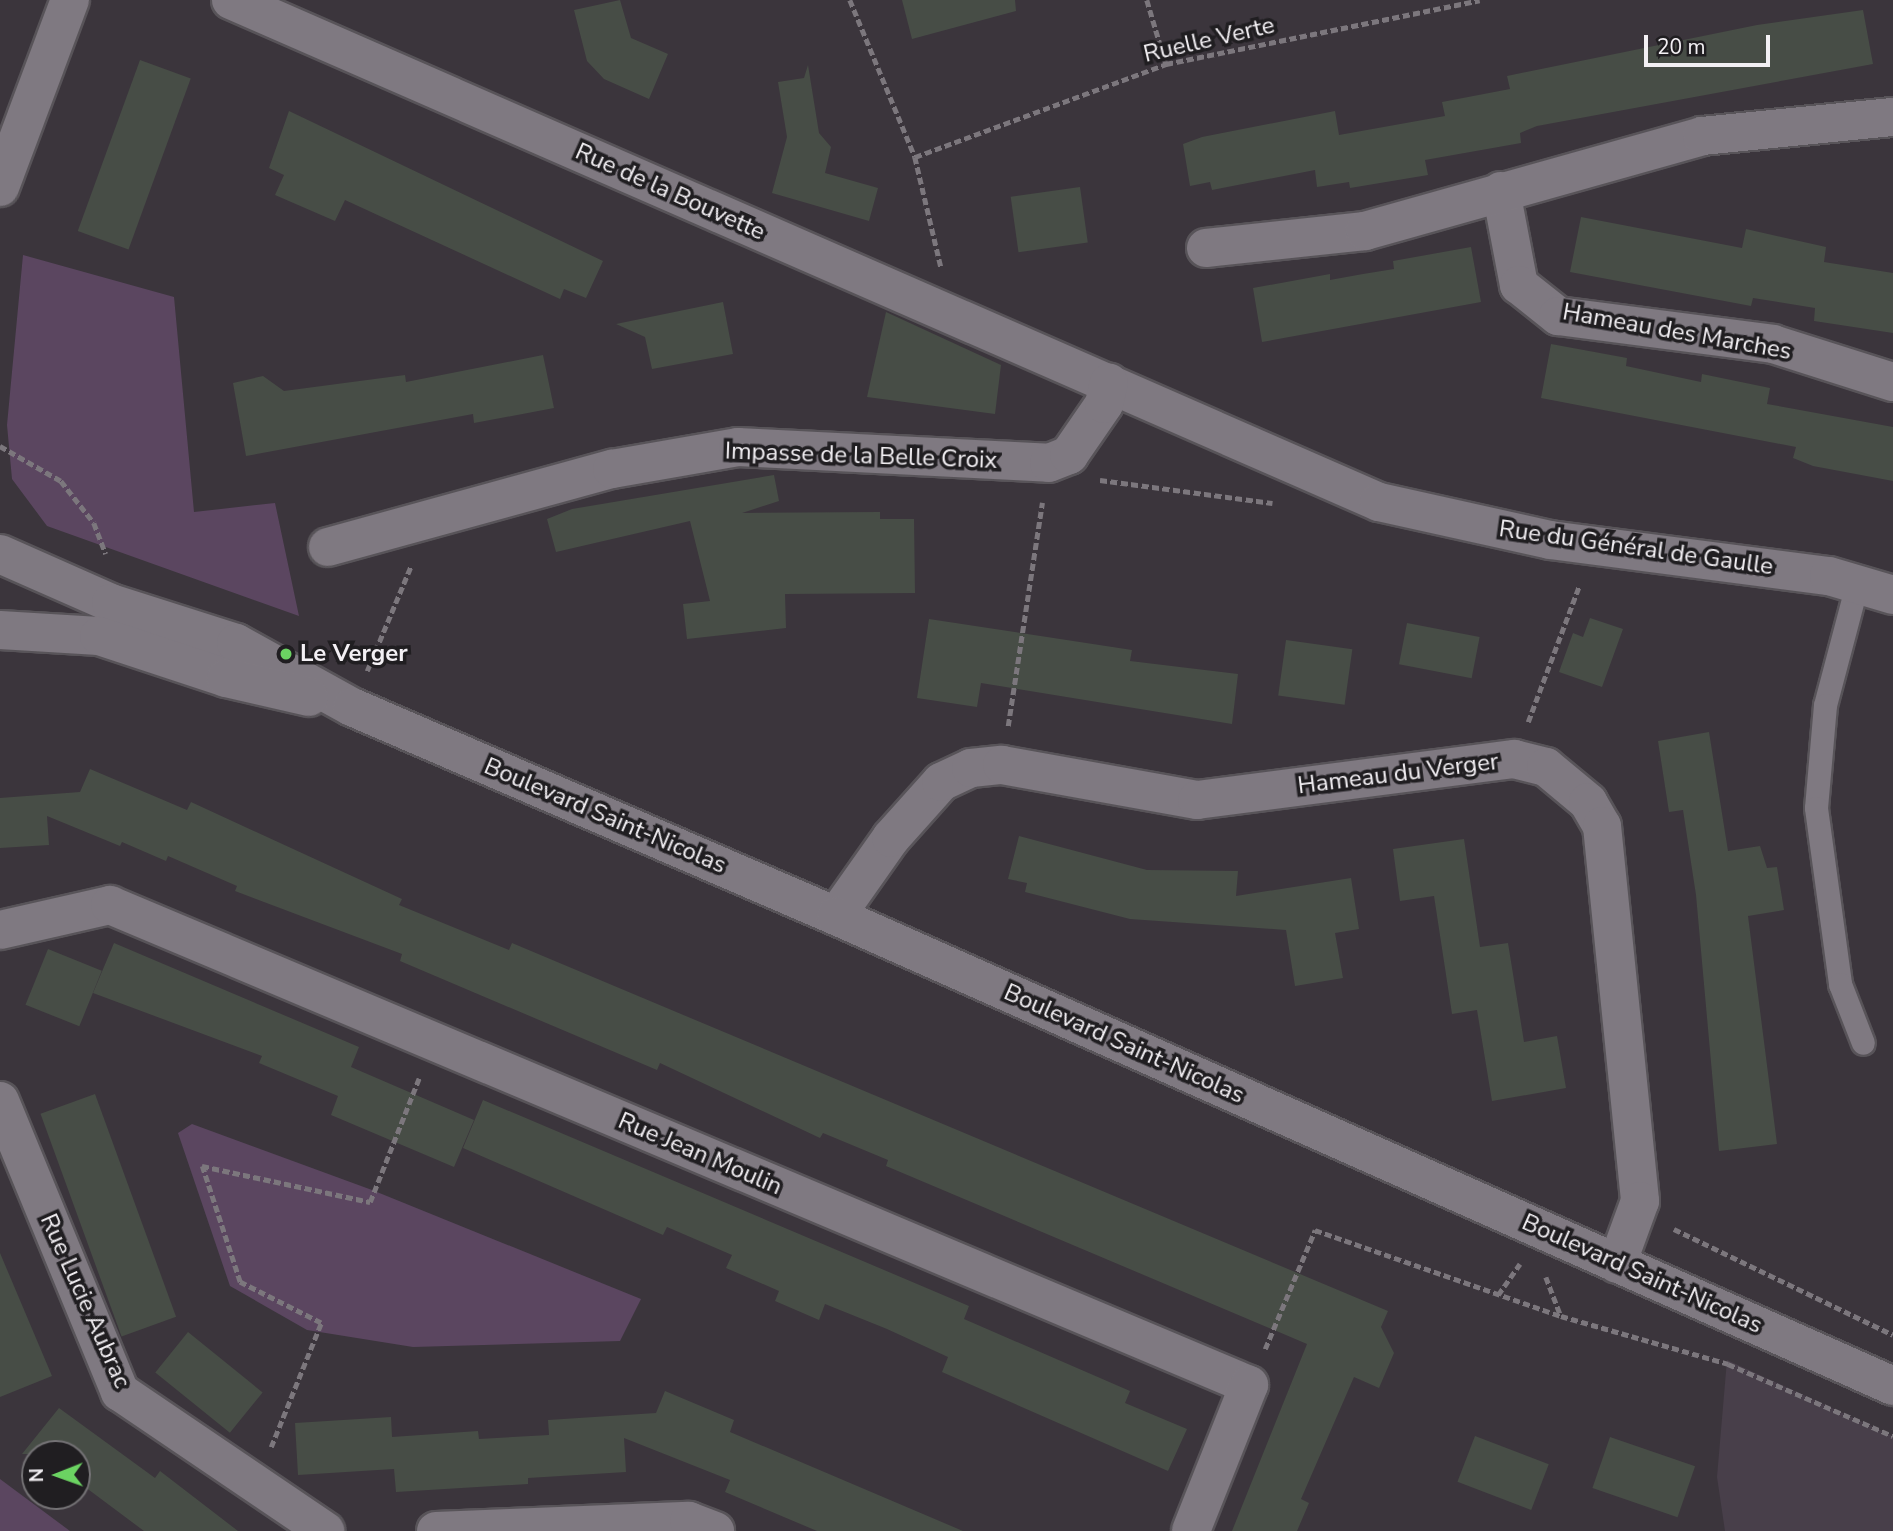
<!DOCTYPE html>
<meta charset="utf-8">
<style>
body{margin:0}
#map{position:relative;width:1893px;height:1531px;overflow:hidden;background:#3b353c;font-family:"Nunito Sans",sans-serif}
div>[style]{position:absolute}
.built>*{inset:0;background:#483f4a}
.green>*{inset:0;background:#5b4660}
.building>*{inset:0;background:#474d46;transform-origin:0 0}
.path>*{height:4.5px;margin-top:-2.25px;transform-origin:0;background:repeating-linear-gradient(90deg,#7c777d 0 7px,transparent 0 10.5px)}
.roads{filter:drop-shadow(2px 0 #585459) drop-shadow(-2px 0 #585459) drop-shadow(0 2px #585459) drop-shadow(0 -2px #585459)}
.service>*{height:23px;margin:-11.5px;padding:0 11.5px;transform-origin:11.5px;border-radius:11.5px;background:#7f7981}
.minor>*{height:38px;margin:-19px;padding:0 19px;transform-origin:19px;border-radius:19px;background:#7f7981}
.secondary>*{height:38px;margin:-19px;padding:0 19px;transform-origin:19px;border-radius:19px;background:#7f7981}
.dots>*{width:19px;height:19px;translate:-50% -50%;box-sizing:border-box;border:4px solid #201e21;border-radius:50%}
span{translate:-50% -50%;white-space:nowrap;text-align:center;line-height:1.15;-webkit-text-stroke:7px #201e21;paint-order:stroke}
.street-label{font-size:24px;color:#f3f0f4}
.poi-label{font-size:24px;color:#f3f0f4;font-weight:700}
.left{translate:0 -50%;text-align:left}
.north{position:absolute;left:21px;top:1440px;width:70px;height:70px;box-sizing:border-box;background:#201e21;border:2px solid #747275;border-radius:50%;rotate:269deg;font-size:19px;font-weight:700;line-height:28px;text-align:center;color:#f3f0f4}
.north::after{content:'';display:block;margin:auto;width:24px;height:32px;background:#6bd362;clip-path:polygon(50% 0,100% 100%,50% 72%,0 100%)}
.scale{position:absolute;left:1644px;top:35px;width:126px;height:32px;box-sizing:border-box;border:4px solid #f3f0f4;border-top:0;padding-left:9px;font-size:21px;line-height:24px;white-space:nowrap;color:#f3f0f4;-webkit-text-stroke:5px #201e21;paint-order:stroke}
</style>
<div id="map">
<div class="built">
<i style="clip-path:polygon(1727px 1360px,1893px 1436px,1893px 1531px,1725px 1531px,1717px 1477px)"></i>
</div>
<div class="green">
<i style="clip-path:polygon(23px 255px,174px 297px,194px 512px,275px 503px,299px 616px,47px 526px,12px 479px,7px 425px)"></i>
<i style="clip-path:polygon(192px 1124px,372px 1190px,641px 1299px,620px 1341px,413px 1347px,307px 1330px,230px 1286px,178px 1133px)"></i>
<i style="clip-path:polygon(0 1479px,70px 1531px,0 1531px)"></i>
</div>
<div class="building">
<i style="clip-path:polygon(620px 0,631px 38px,668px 54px,649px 99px,604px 79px,587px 61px,574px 10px)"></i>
<i style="clip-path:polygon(902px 0,1015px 0,1016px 11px,912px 39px)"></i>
<i style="clip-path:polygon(1863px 10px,1873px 64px,1537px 126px,1520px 133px,1521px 143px,1425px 160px,1428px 175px,1350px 188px,1349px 182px,1317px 187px,1315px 170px,1212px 190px,1210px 182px,1190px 186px,1183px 144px,1202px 137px,1335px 111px,1339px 135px,1445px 116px,1442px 102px,1510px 89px,1507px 76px,1757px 25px)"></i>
<i style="left:140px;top:60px;width:54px;height:182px;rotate:20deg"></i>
<i style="clip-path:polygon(808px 65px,819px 133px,831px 147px,825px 173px,878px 188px,869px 221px,772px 193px,787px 137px,778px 82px,804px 78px)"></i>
<i style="clip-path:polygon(289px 111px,603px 261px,586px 298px,564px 289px,560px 299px,345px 200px,335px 221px,275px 195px,284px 175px,269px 168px)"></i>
<i style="left:1080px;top:187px;width:56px;height:70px;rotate:82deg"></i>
<i style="clip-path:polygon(1581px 217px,1742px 248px,1746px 229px,1826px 247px,1824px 262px,1893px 273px,1893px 333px,1814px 321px,1815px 308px,1753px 298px,1751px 306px,1570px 272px)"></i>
<i style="clip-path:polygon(1471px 247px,1481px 302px,1262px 342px,1253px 288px,1330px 274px,1330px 280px,1363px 274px,1394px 269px,1393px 261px)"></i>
<i style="clip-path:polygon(723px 302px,733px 354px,652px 369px,645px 337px,616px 324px)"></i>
<i style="clip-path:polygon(886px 312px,1001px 365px,995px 414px,867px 397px)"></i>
<i style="clip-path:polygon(1551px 344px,1627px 358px,1626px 366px,1701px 382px,1702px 374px,1770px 388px,1767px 404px,1893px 427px,1893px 481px,1813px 466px,1793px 458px,1796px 447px,1541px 398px)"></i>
<i style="clip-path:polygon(543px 355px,554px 408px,474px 423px,473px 414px,246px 456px,233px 383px,263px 376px,284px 391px,405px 375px,406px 382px)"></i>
<i style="clip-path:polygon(774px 475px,779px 501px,742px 513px,880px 512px,880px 519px,914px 519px,915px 593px,785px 594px,786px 628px,687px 639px,683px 604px,710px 601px,690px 521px,556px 552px,547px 519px,572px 509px)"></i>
<i style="clip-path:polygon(1590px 618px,1623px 629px,1602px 687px,1559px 672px,1573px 633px,1583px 637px)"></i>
<i style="clip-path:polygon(929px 619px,1132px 650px,1130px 661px,1238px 674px,1232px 724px,981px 683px,977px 707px,917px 698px)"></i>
<i style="left:1407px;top:623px;width:74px;height:42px;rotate:11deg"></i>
<i style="left:1286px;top:640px;width:67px;height:56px;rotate:8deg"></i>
<i style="clip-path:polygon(1709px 732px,1728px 851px,1760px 846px,1767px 868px,1777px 867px,1784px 910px,1748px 916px,1777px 1144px,1719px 1151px,1696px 895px,1683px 810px,1669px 812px,1658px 741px)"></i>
<i style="clip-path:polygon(90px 769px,187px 810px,191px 802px,402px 899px,399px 905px,509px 950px,512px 943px,1388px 1311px,1381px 1327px,1394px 1353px,1379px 1388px,1354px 1377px,1301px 1499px,1309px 1503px,1297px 1531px,1232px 1531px,1307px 1344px,886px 1166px,888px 1160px,823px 1133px,820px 1138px,660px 1063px,657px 1070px,400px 961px,402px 954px,235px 891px,237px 886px,168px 856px,166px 861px,122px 842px,120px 846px,47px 816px,49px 845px,0 848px,0 798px,80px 792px)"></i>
<i style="clip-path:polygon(1019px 836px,1147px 870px,1238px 871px,1236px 896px,1351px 878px,1359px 929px,1335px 933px,1343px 978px,1295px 986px,1286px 930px,1130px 919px,1025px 892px,1027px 883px,1008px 879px)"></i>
<i style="clip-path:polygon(1464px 839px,1480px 947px,1508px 943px,1524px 1042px,1557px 1036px,1566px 1088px,1492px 1101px,1477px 1010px,1452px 1014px,1434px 896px,1400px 901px,1393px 849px)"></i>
<i style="clip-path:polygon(114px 943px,359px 1047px,351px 1067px,474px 1120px,454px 1167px,331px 1115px,338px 1096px,259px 1063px,262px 1056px,93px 993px)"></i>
<i style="left:48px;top:949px;width:58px;height:60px;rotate:22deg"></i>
<i style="left:95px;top:1094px;width:237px;height:58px;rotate:70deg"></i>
<i style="clip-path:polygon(483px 1100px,969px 1306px,964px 1319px,1130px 1391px,1125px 1403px,1187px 1429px,1168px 1471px,942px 1372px,948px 1357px,887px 1329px,825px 1304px,819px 1320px,775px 1301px,779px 1291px,726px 1268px,732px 1255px,667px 1227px,663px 1235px,463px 1148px)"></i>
<i style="clip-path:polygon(0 1253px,52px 1376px,0 1397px)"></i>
<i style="left:188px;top:1332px;width:96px;height:52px;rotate:39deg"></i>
<i style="clip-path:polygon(665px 1391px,734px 1420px,730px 1432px,963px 1531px,817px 1531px,725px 1492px,730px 1480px,624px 1438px,626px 1472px,528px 1478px,528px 1484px,396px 1492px,394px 1469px,298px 1475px,295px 1423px,391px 1417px,392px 1437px,478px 1431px,479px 1439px,549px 1435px,548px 1420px,656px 1413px)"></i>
<i style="clip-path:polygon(59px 1408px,155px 1478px,160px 1471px,238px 1531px,144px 1531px,77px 1481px,77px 1454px,22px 1454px)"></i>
<i style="left:1475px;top:1436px;width:79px;height:49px;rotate:21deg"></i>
<i style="left:1610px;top:1437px;width:90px;height:54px;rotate:19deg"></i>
</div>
<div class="path">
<i style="left:850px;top:0;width:170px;rotate:67.5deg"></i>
<i style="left:915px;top:157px;width:113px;rotate:76.7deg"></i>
<i style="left:1147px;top:0;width:67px;rotate:73.5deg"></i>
<i style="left:915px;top:157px;width:268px;rotate:-20.3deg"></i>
<i style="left:1166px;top:64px;width:320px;rotate:-11.5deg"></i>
<i style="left:0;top:446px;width:70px;rotate:29.8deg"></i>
<i style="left:61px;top:481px;width:53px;rotate:51.8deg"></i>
<i style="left:94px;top:523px;width:33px;rotate:69deg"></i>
<i style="left:1100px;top:480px;width:174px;rotate:7.6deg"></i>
<i style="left:367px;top:671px;width:114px;rotate:-67.3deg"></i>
<i style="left:1528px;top:722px;width:145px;rotate:-69.4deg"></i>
<i style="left:1008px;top:726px;width:226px;rotate:-81.3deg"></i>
<i style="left:1674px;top:1229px;width:243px;rotate:25.8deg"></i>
<i style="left:1546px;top:1277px;width:42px;rotate:69deg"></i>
<i style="left:1498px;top:1295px;width:38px;rotate:-55deg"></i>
<i style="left:1265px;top:1349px;width:129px;rotate:-67.2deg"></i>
<i style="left:1315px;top:1230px;width:261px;rotate:19.3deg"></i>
<i style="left:1561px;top:1316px;width:174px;rotate:16deg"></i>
<i style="left:1728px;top:1364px;width:180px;rotate:23.6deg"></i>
<i style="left:271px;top:1447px;width:134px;rotate:-68deg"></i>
<i style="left:321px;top:1323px;width:91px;rotate:-153.2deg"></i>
<i style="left:240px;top:1282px;width:122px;rotate:-108.1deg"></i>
<i style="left:202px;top:1166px;width:172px;rotate:12.1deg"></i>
<i style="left:370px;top:1202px;width:133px;rotate:-68.4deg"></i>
</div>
<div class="roads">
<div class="service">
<i style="left:1857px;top:584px;width:125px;rotate:104.8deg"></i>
<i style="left:1825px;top:705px;width:103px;rotate:95deg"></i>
<i style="left:1816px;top:808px;width:178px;rotate:82.2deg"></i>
<i style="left:1840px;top:984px;width:63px;rotate:68.7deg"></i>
</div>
<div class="minor">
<i style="left:231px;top:0;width:1253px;rotate:23.62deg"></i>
<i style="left:1379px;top:502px;width:175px;rotate:12.5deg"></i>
<i style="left:1550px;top:540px;width:281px;rotate:7.4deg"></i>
<i style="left:1829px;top:576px;width:67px;rotate:16.5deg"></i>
<i style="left:0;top:187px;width:200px;rotate:-69.5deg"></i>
<i style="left:1501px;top:191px;width:96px;rotate:79.2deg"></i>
<i style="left:1519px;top:285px;width:50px;rotate:38.5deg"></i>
<i style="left:1558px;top:316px;width:217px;rotate:7.4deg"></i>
<i style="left:1773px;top:344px;width:126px;rotate:17.6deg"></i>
<i style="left:1206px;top:248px;width:160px;rotate:-6.1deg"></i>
<i style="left:1365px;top:231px;width:350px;rotate:-15.7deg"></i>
<i style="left:1702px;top:136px;width:192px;rotate:-5.7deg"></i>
<i style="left:328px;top:547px;width:295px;rotate:-15.4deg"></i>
<i style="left:612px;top:469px;width:128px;rotate:-9.9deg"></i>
<i style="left:738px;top:447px;width:311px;rotate:2.9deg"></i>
<i style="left:1049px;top:463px;width:22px;rotate:-22deg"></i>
<i style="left:1069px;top:455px;width:62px;rotate:-55.5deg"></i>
<i style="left:1104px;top:404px;width:22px;rotate:-77deg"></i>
<i style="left:836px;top:916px;width:95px;rotate:-54.8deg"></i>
<i style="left:891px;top:838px;width:75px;rotate:-48.2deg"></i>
<i style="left:941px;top:782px;width:33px;rotate:-25deg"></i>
<i style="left:971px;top:768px;width:31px;rotate:-6deg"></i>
<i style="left:1002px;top:765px;width:198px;rotate:10.2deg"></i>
<i style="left:1197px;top:800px;width:320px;rotate:-7.4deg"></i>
<i style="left:1514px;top:759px;width:33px;rotate:14deg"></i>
<i style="left:1546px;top:767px;width:55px;rotate:39.8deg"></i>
<i style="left:1588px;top:802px;width:28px;rotate:60deg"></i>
<i style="left:1602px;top:826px;width:377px;rotate:84.2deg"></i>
<i style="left:1640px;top:1201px;width:67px;rotate:110.1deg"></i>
<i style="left:0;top:930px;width:113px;rotate:-12.8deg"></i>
<i style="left:110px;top:905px;width:1236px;rotate:22.85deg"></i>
<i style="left:1249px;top:1385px;width:157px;rotate:111.7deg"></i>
<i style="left:0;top:1101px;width:315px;rotate:67.6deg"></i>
<i style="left:120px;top:1392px;width:248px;rotate:34.1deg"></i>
<i style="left:436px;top:1531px;width:253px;rotate:-2.3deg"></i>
<i style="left:689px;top:1521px;width:28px;rotate:21deg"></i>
</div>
<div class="secondary">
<i style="left:0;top:554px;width:121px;rotate:23.8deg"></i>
<i style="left:111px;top:603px;width:131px;rotate:17.7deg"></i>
<i style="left:236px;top:643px;width:132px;rotate:28.9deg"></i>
<i style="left:352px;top:707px;width:527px;rotate:23.36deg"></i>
<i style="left:836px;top:916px;width:1157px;rotate:23.97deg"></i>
<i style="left:0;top:630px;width:99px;rotate:3.5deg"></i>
<i style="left:99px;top:636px;width:134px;rotate:18.3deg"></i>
<i style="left:226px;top:678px;width:85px;rotate:12.9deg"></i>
</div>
</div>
<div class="dots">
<i style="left:286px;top:654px;background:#6bd362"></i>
</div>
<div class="street-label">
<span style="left:1209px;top:40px;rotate:-13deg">Ruelle Verte</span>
<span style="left:670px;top:192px;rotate:24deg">Rue de la Bouvette</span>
<span style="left:1677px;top:332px;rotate:10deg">Hameau des Marches</span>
<span style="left:861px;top:456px;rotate:2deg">Impasse de la Belle Croix</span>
<span style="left:1636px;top:548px;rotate:8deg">Rue du Général de Gaulle</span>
<span style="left:1398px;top:774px;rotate:-7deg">Hameau du Verger</span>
<span style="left:605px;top:816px;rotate:23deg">Boulevard Saint-Nicolas</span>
<span style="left:1124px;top:1044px;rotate:24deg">Boulevard Saint-Nicolas</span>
<span style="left:700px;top:1154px;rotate:23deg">Rue Jean Moulin</span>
<span style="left:1642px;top:1274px;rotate:24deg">Boulevard Saint-Nicolas</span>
<span style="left:85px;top:1301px;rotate:66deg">Rue Lucie Aubrac</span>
</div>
<div class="poi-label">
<span class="left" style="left:300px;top:654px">Le Verger</span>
</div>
<div class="north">N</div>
<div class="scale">20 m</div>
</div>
